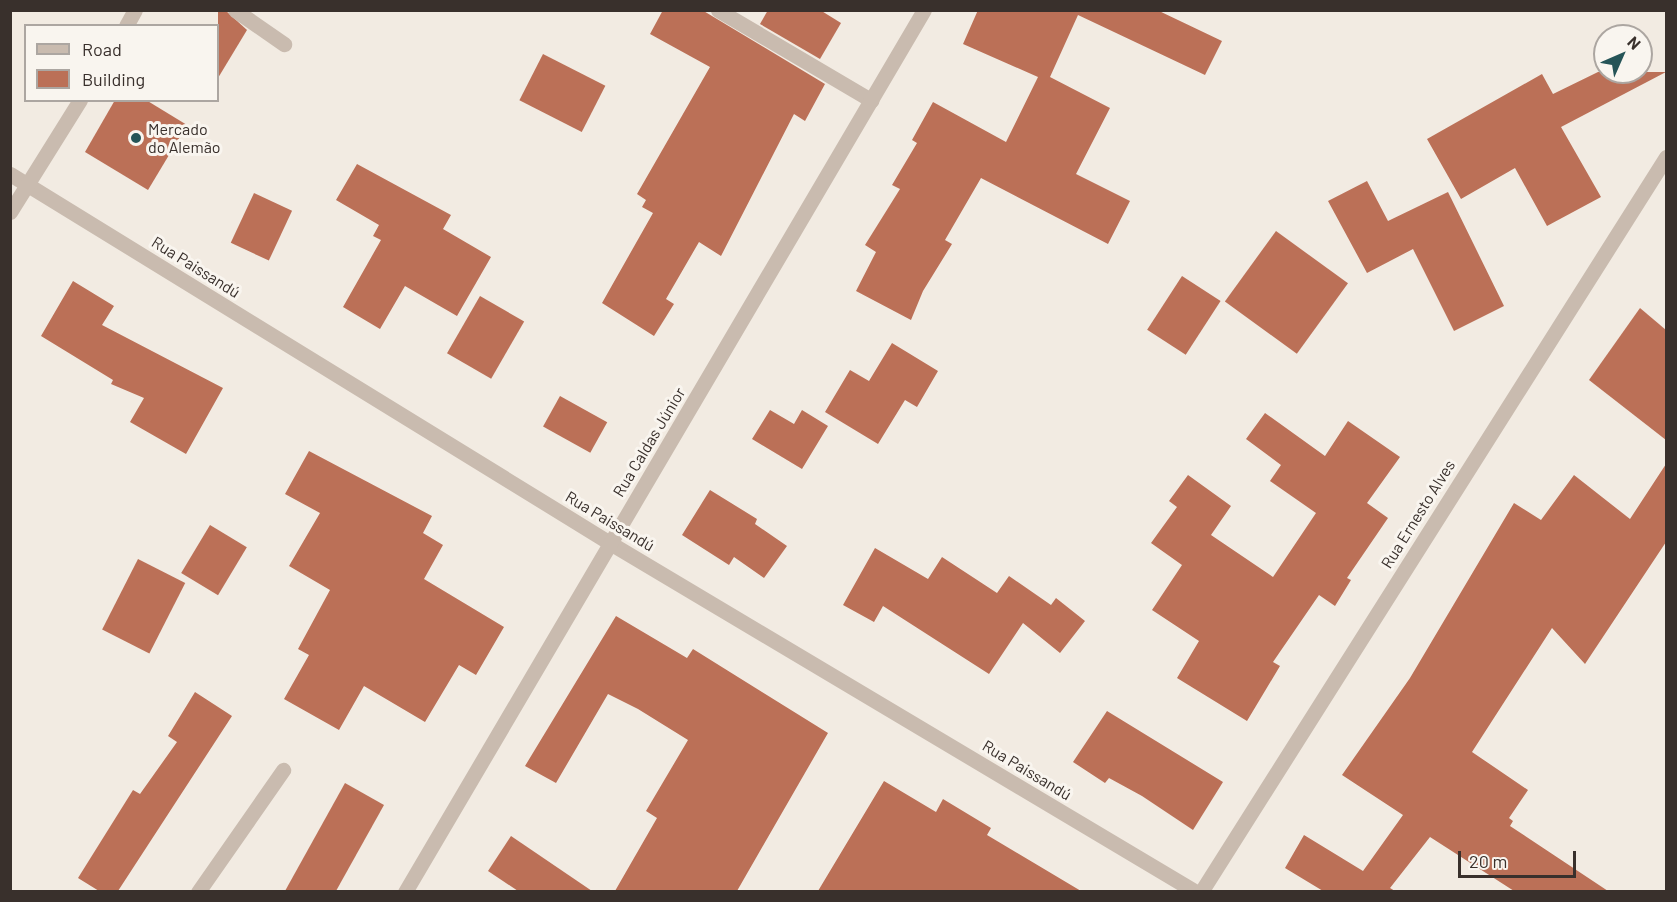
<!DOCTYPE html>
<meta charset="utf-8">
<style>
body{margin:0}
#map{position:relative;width:1677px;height:902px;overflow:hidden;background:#f2ebe2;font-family:Barlow,sans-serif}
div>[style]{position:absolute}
.building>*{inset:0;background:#bb7057;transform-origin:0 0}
.service>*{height:15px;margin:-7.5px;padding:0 7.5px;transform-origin:7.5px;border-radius:7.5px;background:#c9bbaf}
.minor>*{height:15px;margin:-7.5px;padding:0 7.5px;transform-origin:7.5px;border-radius:7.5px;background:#c9bbaf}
.dots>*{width:16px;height:16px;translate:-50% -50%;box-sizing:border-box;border:3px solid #f9f5ef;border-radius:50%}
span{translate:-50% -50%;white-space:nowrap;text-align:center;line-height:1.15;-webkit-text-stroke:6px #f9f5ef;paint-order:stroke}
.poi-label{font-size:16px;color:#39302c}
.left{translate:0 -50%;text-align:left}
.street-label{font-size:16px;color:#39302c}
.frame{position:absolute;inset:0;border:12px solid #39302c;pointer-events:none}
.legend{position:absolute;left:24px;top:24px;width:195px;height:78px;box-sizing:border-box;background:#f9f5ef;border:2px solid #aca6a1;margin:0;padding:8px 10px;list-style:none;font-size:18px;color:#39302c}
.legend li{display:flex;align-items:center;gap:12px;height:30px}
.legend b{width:30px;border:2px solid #aca6a1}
.north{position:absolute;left:1593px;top:24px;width:60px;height:60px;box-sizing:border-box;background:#f9f5ef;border:2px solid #aca6a1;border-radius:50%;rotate:45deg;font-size:16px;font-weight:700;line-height:24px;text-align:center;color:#39302c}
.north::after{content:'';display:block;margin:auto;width:21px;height:27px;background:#255457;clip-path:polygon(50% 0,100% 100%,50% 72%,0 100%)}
.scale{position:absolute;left:1458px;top:851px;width:118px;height:27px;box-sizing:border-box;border:3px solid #39302c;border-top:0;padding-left:8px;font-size:18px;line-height:21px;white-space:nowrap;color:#39302c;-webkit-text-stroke:4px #f9f5ef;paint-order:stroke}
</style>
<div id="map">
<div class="building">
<i style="clip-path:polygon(218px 10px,225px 10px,247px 30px,218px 78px)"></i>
<i style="clip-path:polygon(663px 10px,702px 10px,825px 84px,805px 121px,794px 114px,721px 256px,699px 242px,666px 299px,674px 304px,654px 336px,602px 303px,653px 213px,642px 207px,646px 200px,637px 194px,710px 67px,650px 34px)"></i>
<i style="clip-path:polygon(768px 10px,820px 10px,841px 23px,820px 59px,760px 24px)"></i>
<i style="clip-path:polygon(978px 10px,1157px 10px,1222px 41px,1205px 75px,1078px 15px,1050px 77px,1110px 108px,1076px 174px,1130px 201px,1108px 244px,981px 178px,945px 240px,952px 244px,923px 291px,911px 320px,856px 291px,876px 252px,865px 245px,900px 189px,892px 185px,917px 143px,912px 140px,933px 102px,1006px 142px,1038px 77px,963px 44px)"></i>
<i style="left:543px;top:54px;width:70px;height:52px;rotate:27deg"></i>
<i style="clip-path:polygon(1598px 72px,1666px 72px,1561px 127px,1601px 197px,1547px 226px,1515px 168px,1461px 199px,1427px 139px,1542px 74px,1553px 94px)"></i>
<i style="clip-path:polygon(115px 100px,146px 100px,187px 125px,148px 190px,85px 152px)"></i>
<i style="clip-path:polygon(357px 164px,451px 215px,443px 229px,491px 257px,457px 316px,405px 286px,380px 329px,343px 307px,381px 240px,373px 236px,379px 225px,336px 200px)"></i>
<i style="clip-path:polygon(1367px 181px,1388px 221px,1448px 192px,1504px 306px,1454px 331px,1413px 249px,1367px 273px,1328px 201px)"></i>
<i style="left:254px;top:193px;width:42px;height:55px;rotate:25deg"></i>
<i style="left:1276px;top:231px;width:89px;height:87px;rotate:36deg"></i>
<i style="left:1182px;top:276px;width:46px;height:64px;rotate:33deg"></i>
<i style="clip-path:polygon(73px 281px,114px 306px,102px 325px,223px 388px,186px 454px,130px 422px,144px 398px,111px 384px,113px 380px,41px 336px)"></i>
<i style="left:480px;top:296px;width:51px;height:66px;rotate:30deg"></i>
<i style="clip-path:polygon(1640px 308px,1666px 330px,1666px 440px,1589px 380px)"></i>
<i style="clip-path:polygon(892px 343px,938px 371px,917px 407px,905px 400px,878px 444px,825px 412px,850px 370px,869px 381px)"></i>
<i style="left:560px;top:396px;width:54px;height:35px;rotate:29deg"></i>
<i style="clip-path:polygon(770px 410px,794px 424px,802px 410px,828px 426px,802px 469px,752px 439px)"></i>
<i style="clip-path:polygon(1265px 413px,1325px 456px,1348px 421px,1400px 457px,1367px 503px,1388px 518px,1347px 578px,1351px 580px,1335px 606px,1319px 595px,1273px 662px,1280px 666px,1247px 721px,1177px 678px,1199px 641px,1152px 610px,1182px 565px,1151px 543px,1177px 507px,1169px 501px,1188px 475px,1231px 506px,1211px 535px,1273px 577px,1316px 513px,1270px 481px,1281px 465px,1246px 439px)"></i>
<i style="clip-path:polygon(309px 451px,432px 516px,423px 533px,443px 545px,424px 579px,504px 627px,476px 675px,459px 665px,425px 722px,364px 686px,339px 730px,284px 699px,309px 655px,298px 649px,330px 590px,289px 566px,320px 513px,285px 494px)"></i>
<i style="clip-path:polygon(1666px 464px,1666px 542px,1585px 664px,1552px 628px,1472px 752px,1528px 790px,1509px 818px,1513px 821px,1510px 826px,1608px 891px,1514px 891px,1430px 837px,1390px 888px,1395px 891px,1323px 891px,1285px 868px,1304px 835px,1363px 871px,1403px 815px,1342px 775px,1410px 678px,1514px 503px,1541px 520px,1574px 475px,1630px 519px)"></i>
<i style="clip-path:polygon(710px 490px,757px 519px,755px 524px,787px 546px,764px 578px,734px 557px,729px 565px,682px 535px)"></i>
<i style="left:210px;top:525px;width:43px;height:56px;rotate:31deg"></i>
<i style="clip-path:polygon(875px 548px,928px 579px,942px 557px,997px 593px,1009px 576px,1051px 605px,1056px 598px,1085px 621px,1060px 653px,1023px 623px,989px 674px,883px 606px,874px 622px,843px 605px)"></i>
<i style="left:138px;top:559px;width:53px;height:79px;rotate:27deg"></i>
<i style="clip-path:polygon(616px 616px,687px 658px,693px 649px,828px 733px,737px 891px,615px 891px,657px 818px,646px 811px,688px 740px,638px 709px,608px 694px,556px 783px,525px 766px)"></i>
<i style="clip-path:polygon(195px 692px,232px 716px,118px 891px,99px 891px,78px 878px,133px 790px,140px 794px,177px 742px,168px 736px)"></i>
<i style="clip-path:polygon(1107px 711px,1223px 782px,1193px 830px,1142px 796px,1109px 778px,1105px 783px,1073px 762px)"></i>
<i style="clip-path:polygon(884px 781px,936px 812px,943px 799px,991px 828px,987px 835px,1081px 891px,818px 891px)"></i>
<i style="clip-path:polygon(345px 783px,384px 805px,336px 891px,285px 891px)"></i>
<i style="clip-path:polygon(511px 836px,592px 891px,518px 891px,488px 871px)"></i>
</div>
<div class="service">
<i style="left:235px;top:10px;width:60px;rotate:34.8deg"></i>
<i style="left:718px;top:10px;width:178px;rotate:30.5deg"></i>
<i style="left:198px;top:892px;width:149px;rotate:-55.1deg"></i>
</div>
<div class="minor">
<i style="left:126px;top:26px;width:18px;rotate:-61deg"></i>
<i style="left:10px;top:174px;width:704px;rotate:31.59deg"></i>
<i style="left:610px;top:543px;width:682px;rotate:30.78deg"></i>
<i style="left:10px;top:212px;width:132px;rotate:-58deg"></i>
<i style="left:405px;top:892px;width:1023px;rotate:-59.53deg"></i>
<i style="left:1201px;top:892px;width:870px;rotate:-57.68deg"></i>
</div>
<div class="dots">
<i style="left:136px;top:138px;background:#255457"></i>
</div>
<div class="poi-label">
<span class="left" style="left:148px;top:138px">Mercado<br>do Alemão</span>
</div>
<div class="street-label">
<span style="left:196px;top:267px;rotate:32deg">Rua Paissandú</span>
<span style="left:649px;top:442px;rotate:-59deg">Rua Caldas Júnior</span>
<span style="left:1418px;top:514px;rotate:-58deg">Rua Ernesto Alves</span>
<span style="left:610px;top:521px;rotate:31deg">Rua Paissandú</span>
<span style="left:1027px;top:770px;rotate:31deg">Rua Paissandú</span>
</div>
<div class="frame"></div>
<ul class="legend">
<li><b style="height:8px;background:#c9bbaf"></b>Road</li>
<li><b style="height:16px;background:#bb7057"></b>Building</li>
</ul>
<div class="north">N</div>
<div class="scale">20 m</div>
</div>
